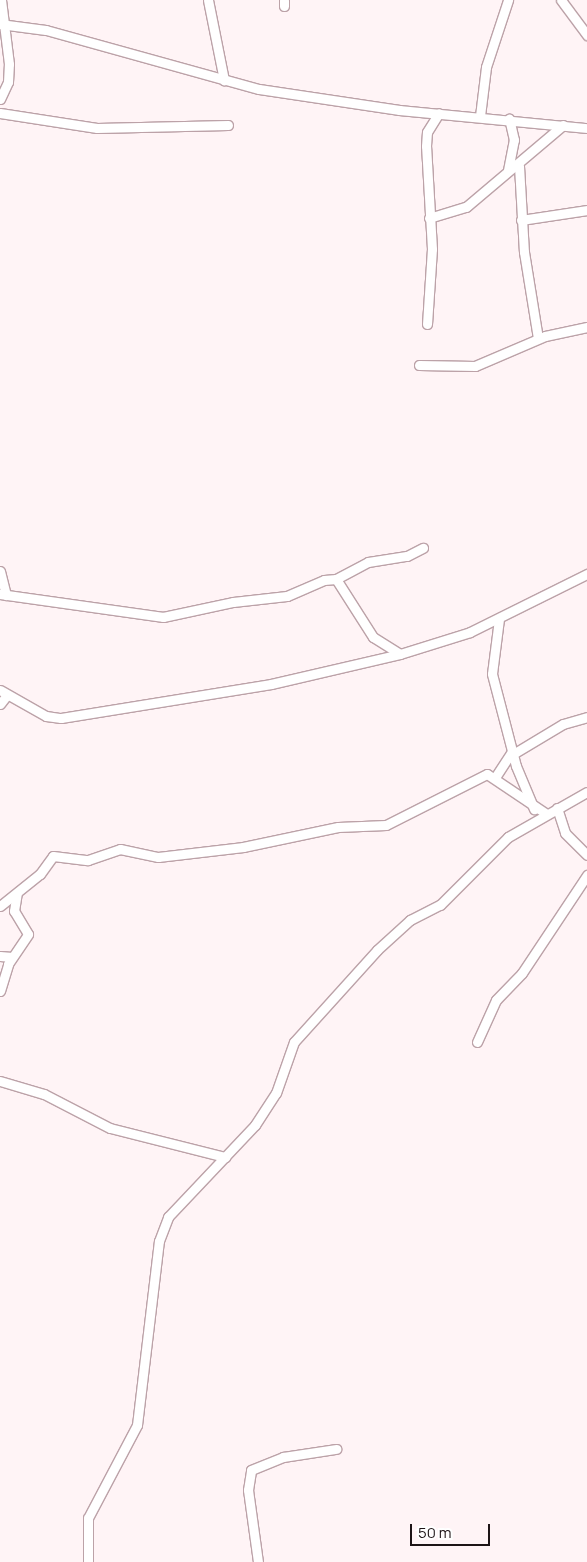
<!DOCTYPE html>
<style>
body{margin:0}
#map{position:relative;width:587px;height:1562px;overflow:hidden;background:#fff4f6;font-family:Manrope,sans-serif}
div>[style]{position:absolute}
.roads{filter:drop-shadow(1px 0 #bca2a8) drop-shadow(-1px 0 #bca2a8) drop-shadow(0 1px #bca2a8) drop-shadow(0 -1px #bca2a8)}
.street>*{height:9px;margin:-4.5px;padding:0 4.5px;transform-origin:4.5px;border-radius:4.5px;background:#fff}
span{translate:-50% -50%;white-space:nowrap;text-align:center;line-height:1.15;-webkit-text-stroke:4px #fff;paint-order:stroke}
.scale{position:absolute;left:410px;top:1524px;width:80px;height:22px;box-sizing:border-box;border:2px solid #1d1416;border-top:0;padding-left:6px;font-size:15px;line-height:18px;white-space:nowrap;color:#1d1416;-webkit-text-stroke:4px #fff;paint-order:stroke}
</style>
<div id="map">
<div class="roads">
<div class="street">
<i style="left:208px;top:0;width:82px;rotate:78.7deg"></i>
<i style="left:284px;top:0;width:6px;rotate:90deg"></i>
<i style="left:561px;top:0;width:44px;rotate:53.4deg"></i>
<i style="left:0;top:24px;width:46px;rotate:7.4deg"></i>
<i style="left:46px;top:30px;width:221px;rotate:15.5deg"></i>
<i style="left:259px;top:89px;width:142px;rotate:8.5deg"></i>
<i style="left:399px;top:110px;width:189px;rotate:5.5deg"></i>
<i style="left:0;top:99px;width:19px;rotate:-65deg"></i>
<i style="left:8px;top:82px;width:18px;rotate:-87deg"></i>
<i style="left:9px;top:64px;width:64px;rotate:-97.1deg"></i>
<i style="left:0;top:113px;width:98px;rotate:8.8deg"></i>
<i style="left:97px;top:128px;width:131px;rotate:-1.3deg"></i>
<i style="left:480px;top:116px;width:49px;rotate:-83deg"></i>
<i style="left:486px;top:67px;width:71px;rotate:-71.8deg"></i>
<i style="left:519px;top:166px;width:86px;rotate:86.7deg"></i>
<i style="left:524px;top:252px;width:87px;rotate:80.8deg"></i>
<i style="left:508px;top:170px;width:31px;rotate:-79deg"></i>
<i style="left:514px;top:140px;width:22px;rotate:-103deg"></i>
<i style="left:429px;top:218px;width:39px;rotate:-17deg"></i>
<i style="left:466px;top:207px;width:127px;rotate:-40.2deg"></i>
<i style="left:521px;top:220px;width:67px;rotate:-8.6deg"></i>
<i style="left:427px;top:324px;width:75px;rotate:-86.2deg"></i>
<i style="left:432px;top:249px;width:103px;rotate:-93.3deg"></i>
<i style="left:426px;top:146px;width:14px;rotate:-86deg"></i>
<i style="left:427px;top:132px;width:22px;rotate:-58deg"></i>
<i style="left:419px;top:365px;width:56px;rotate:1deg"></i>
<i style="left:475px;top:366px;width:76px;rotate:-23.2deg"></i>
<i style="left:545px;top:336px;width:43px;rotate:-12.1deg"></i>
<i style="left:0;top:571px;width:25px;rotate:76deg"></i>
<i style="left:336px;top:579px;width:36px;rotate:-28deg"></i>
<i style="left:368px;top:562px;width:39px;rotate:-9deg"></i>
<i style="left:407px;top:556px;width:18px;rotate:-27deg"></i>
<i style="left:0;top:594px;width:165px;rotate:8deg"></i>
<i style="left:163px;top:617px;width:72px;rotate:-12.1deg"></i>
<i style="left:233px;top:602px;width:54px;rotate:-6.3deg"></i>
<i style="left:287px;top:596px;width:40px;rotate:-23.4deg"></i>
<i style="left:324px;top:580px;width:12px;rotate:-5deg"></i>
<i style="left:336px;top:579px;width:69px;rotate:57.5deg"></i>
<i style="left:373px;top:637px;width:32px;rotate:32deg"></i>
<i style="left:499px;top:619px;width:55px;rotate:97.3deg"></i>
<i style="left:492px;top:674px;width:95px;rotate:75.4deg"></i>
<i style="left:516px;top:766px;width:47px;rotate:67.3deg"></i>
<i style="left:0;top:690px;width:53px;rotate:29.5deg"></i>
<i style="left:46px;top:716px;width:15px;rotate:8deg"></i>
<i style="left:61px;top:718px;width:213px;rotate:-9.2deg"></i>
<i style="left:271px;top:684px;width:132px;rotate:-13.1deg"></i>
<i style="left:400px;top:654px;width:73px;rotate:-17.4deg"></i>
<i style="left:470px;top:632px;width:131px;rotate:-26.4deg"></i>
<i style="left:0;top:704px;width:11px;rotate:-52deg"></i>
<i style="left:513px;top:754px;width:58px;rotate:-31deg"></i>
<i style="left:563px;top:724px;width:25px;rotate:-16deg"></i>
<i style="left:496px;top:776px;width:30px;rotate:-57deg"></i>
<i style="left:557px;top:808px;width:26px;rotate:72deg"></i>
<i style="left:565px;top:833px;width:31px;rotate:45deg"></i>
<i style="left:0;top:906px;width:51px;rotate:-38.7deg"></i>
<i style="left:40px;top:874px;width:22px;rotate:-54deg"></i>
<i style="left:53px;top:856px;width:35px;rotate:7deg"></i>
<i style="left:88px;top:860px;width:34px;rotate:-19deg"></i>
<i style="left:120px;top:849px;width:39px;rotate:12deg"></i>
<i style="left:158px;top:857px;width:86px;rotate:-6.7deg"></i>
<i style="left:243px;top:847px;width:97px;rotate:-11.9deg"></i>
<i style="left:338px;top:827px;width:48px;rotate:-2.4deg"></i>
<i style="left:386px;top:825px;width:113px;rotate:-26.8deg"></i>
<i style="left:487px;top:774px;width:70px;rotate:33.9deg"></i>
<i style="left:0;top:956px;width:12px;rotate:5deg"></i>
<i style="left:0;top:991px;width:28px;rotate:-73deg"></i>
<i style="left:8px;top:964px;width:36px;rotate:-56deg"></i>
<i style="left:28px;top:934px;width:27px;rotate:-121deg"></i>
<i style="left:14px;top:911px;width:18px;rotate:-81deg"></i>
<i style="left:477px;top:1042px;width:46px;rotate:-65.7deg"></i>
<i style="left:496px;top:1000px;width:37px;rotate:-46deg"></i>
<i style="left:522px;top:973px;width:118px;rotate:-56.4deg"></i>
<i style="left:0;top:1081px;width:46px;rotate:16.5deg"></i>
<i style="left:44px;top:1094px;width:74px;rotate:27.3deg"></i>
<i style="left:110px;top:1128px;width:119px;rotate:14.2deg"></i>
<i style="left:88px;top:1562px;width:44px;rotate:-90deg"></i>
<i style="left:88px;top:1518px;width:105px;rotate:-62.2deg"></i>
<i style="left:137px;top:1425px;width:185px;rotate:-83.2deg"></i>
<i style="left:159px;top:1241px;width:26px;rotate:-69deg"></i>
<i style="left:168px;top:1217px;width:127px;rotate:-46.6deg"></i>
<i style="left:255px;top:1125px;width:38px;rotate:-57deg"></i>
<i style="left:276px;top:1093px;width:54px;rotate:-70.6deg"></i>
<i style="left:294px;top:1042px;width:124px;rotate:-47.9deg"></i>
<i style="left:377px;top:950px;width:45px;rotate:-42.3deg"></i>
<i style="left:410px;top:920px;width:34px;rotate:-27deg"></i>
<i style="left:440px;top:905px;width:96px;rotate:-45deg"></i>
<i style="left:508px;top:837px;width:91px;rotate:-29.7deg"></i>
<i style="left:258px;top:1562px;width:73px;rotate:-97.9deg"></i>
<i style="left:248px;top:1490px;width:20px;rotate:-81deg"></i>
<i style="left:251px;top:1470px;width:35px;rotate:-22deg"></i>
<i style="left:283px;top:1457px;width:54px;rotate:-8.6deg"></i>
</div>
</div>
<div class="scale">50 m</div>
</div>
